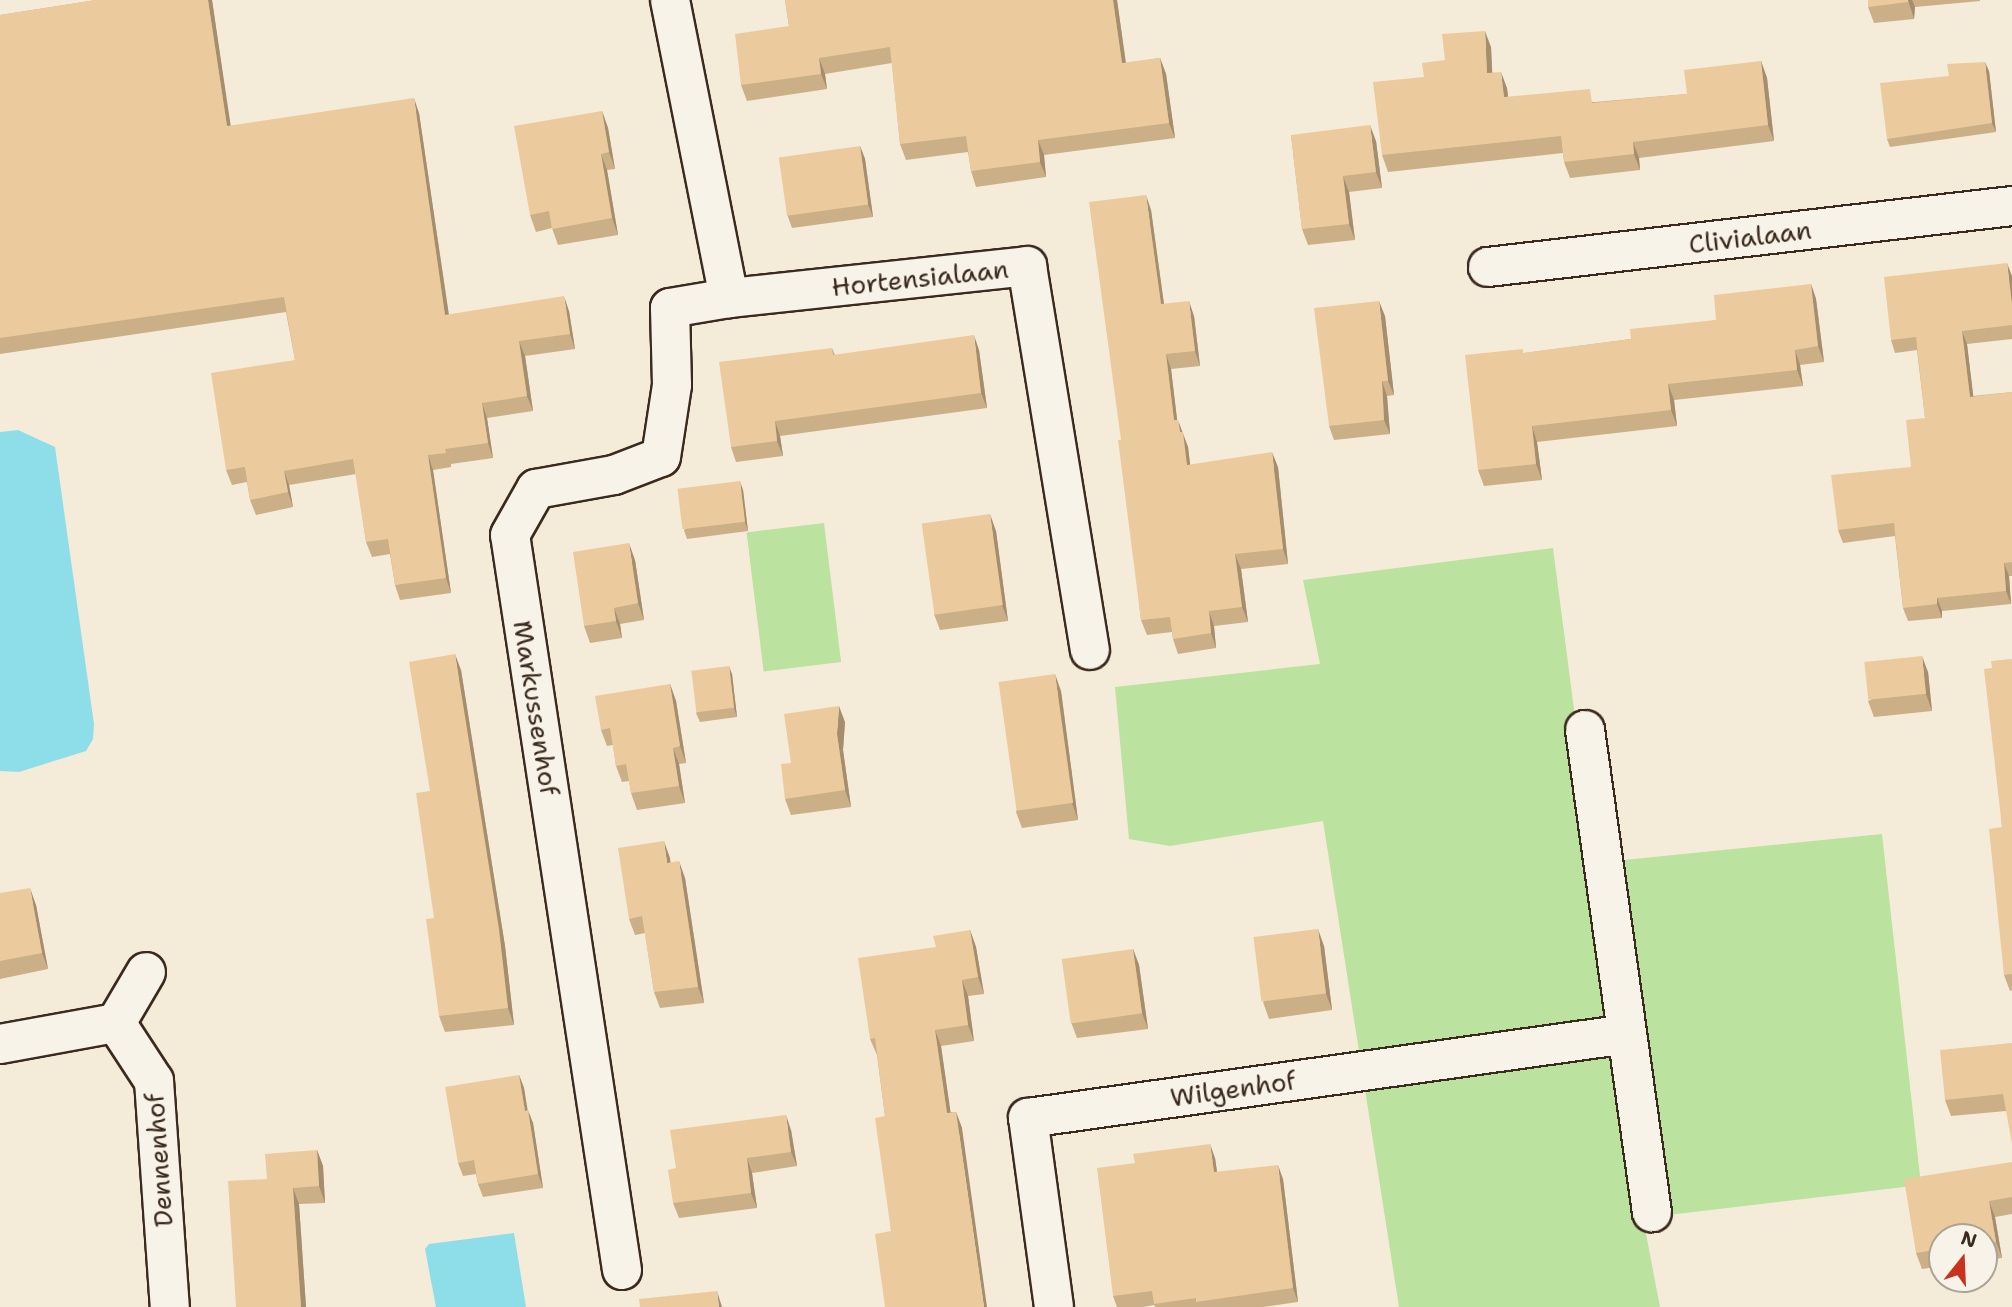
<!DOCTYPE html>
<style>
body{margin:0}
#map{position:relative;width:2012px;height:1307px;overflow:hidden;background:#f5ebd9;font-family:"Shantell Sans",sans-serif}
div>[style]{position:absolute}
.green>*{inset:0;background:#bbe29e;transform-origin:0 0}
.water>*{inset:0;background:#8edeea}
.roads{filter:drop-shadow(2px 0 #3b2a1e) drop-shadow(-2px 0 #3b2a1e) drop-shadow(0 2px #3b2a1e) drop-shadow(0 -2px #3b2a1e)}
.minor>*{height:38px;margin:-19px;padding:0 19px;transform-origin:19px;border-radius:19px;background:#f7f3e8}
.wall>*{inset:0;background:#caaf87}
.shaded-wall>*{inset:0;background:#a48e6e}
.building>*{inset:0;background:#ebcb9d;transform-origin:0 0}
span{translate:-50% -50%;white-space:nowrap;text-align:center;line-height:1.15;-webkit-text-stroke:6px #f7f3e8;paint-order:stroke}
.street-label{font-size:26px;color:#3b2a1e}
.north{position:absolute;left:1928px;top:1223px;width:70px;height:70px;box-sizing:border-box;background:#f7f3e8;border:2px solid #aca397;border-radius:50%;rotate:18deg;font-size:19px;font-weight:700;line-height:28px;text-align:center;color:#3b2a1e}
.north::after{content:'';display:block;margin:auto;width:24px;height:32px;background:#c8321e;clip-path:polygon(50% 0,100% 100%,50% 72%,0 100%)}
</style>
<div id="map">
<div class="green">
<i style="left:824px;top:523px;width:140px;height:78px;rotate:83deg"></i>
<i style="clip-path:polygon(1553px 548px,1594px 863px,1882px 834px,1921px 1185px,1643px 1218px,1660px 1307px,1399px 1307px,1323px 821px,1170px 846px,1129px 839px,1115px 687px,1320px 664px,1303px 580px)"></i>
</div>
<div class="water">
<i style="clip-path:polygon(18px 430px,55px 447px,94px 724px,93px 739px,86px 751px,19px 772px,0 771px,0 432px)"></i>
<i style="clip-path:polygon(514px 1233px,526px 1307px,436px 1307px,425px 1249px,429px 1244px)"></i>
</div>
<div class="roads">
<div class="minor">
<i style="left:670px;top:0;width:304px;rotate:78.8deg"></i>
<i style="left:729px;top:298px;width:300px;rotate:-6.1deg"></i>
<i style="left:1027px;top:266px;width:389px;rotate:80.7deg"></i>
<i style="left:1488px;top:267px;width:528px;rotate:-6.64deg"></i>
<i style="left:1585px;top:730px;width:487px;rotate:82.1deg"></i>
<i style="left:116px;top:1023px;width:59px;rotate:-59.5deg"></i>
<i style="left:0;top:1044px;width:118px;rotate:-10.3deg"></i>
<i style="left:116px;top:1023px;width:69px;rotate:56.8deg"></i>
<i style="left:154px;top:1081px;width:227px;rotate:86deg"></i>
<i style="left:622px;top:1270px;width:743px;rotate:-98.66deg"></i>
<i style="left:510px;top:535px;width:53px;rotate:-60.5deg"></i>
<i style="left:536px;top:489px;width:79px;rotate:-10.2deg"></i>
<i style="left:614px;top:475px;width:50px;rotate:-21deg"></i>
<i style="left:661px;top:457px;width:73px;rotate:-81.3deg"></i>
<i style="left:672px;top:385px;width:77px;rotate:-91.5deg"></i>
<i style="left:670px;top:308px;width:60px;rotate:-9.6deg"></i>
<i style="left:1054px;top:1307px;width:191px;rotate:-97.8deg"></i>
<i style="left:1028px;top:1118px;width:605px;rotate:-7.98deg"></i>
</div>
</div>
<div class="wall">
<i style="clip-path:polygon(96px 0,212px 0,230px 126px,419px 113px,449px 315px,569px 311px,575px 349px,525px 356px,533px 411px,487px 418px,493px 458px,451px 464px,451px 467px,433px 470px,451px 593px,400px 600px,395px 585px,390px 554px,372px 557px,366px 542px,356px 474px,289px 485px,293px 507px,256px 515px,250px 500px,247px 482px,232px 485px,226px 470px,295px 360px,286px 312px,0 354px,0 15px)"></i>
<i style="clip-path:polygon(785px 0,1117px 0,1126px 63px,1160px 58px,1166px 74px,1175px 138px,1044px 155px,1046px 177px,976px 187px,971px 171px,968px 152px,906px 160px,900px 144px,892px 63px,825px 74px,827px 89px,747px 101px,741px 85px,789px 26px)"></i>
<i style="clip-path:polygon(1868px 0,1980px 0,1980px 1px,1915px 7px,1914px 19px,1874px 23px,1868px 7px)"></i>
<i style="clip-path:polygon(1491px 47px,1492px 72px,1507px 88px,1508px 97px,1595px 102px,1687px 94px,1761px 61px,1767px 78px,1774px 141px,1639px 158px,1640px 170px,1570px 178px,1564px 162px,1563px 153px,1388px 172px,1382px 155px,1424px 77px,1445px 60px)"></i>
<i style="clip-path:polygon(1989px 71px,1996px 132px,1890px 147px,1887px 139px,1949px 76px)"></i>
<i style="clip-path:polygon(602px 111px,608px 128px,615px 169px,607px 170px,618px 235px,558px 245px,552px 228px,536px 232px,530px 215px)"></i>
<i style="clip-path:polygon(1291px 135px,1376px 141px,1382px 188px,1349px 192px,1355px 240px,1308px 245px,1302px 229px)"></i>
<i style="clip-path:polygon(860px 146px,865px 159px,873px 217px,792px 228px,787px 214px)"></i>
<i style="clip-path:polygon(1151px 210px,1164px 304px,1194px 316px,1200px 366px,1171px 369px,1177px 420px,1188px 447px,1190px 465px,1278px 467px,1288px 564px,1241px 569px,1248px 622px,1214px 626px,1216px 648px,1178px 654px,1173px 639px,1172px 632px,1147px 635px,1141px 620px,1121px 440px)"></i>
<i style="clip-path:polygon(2012px 276px,2012px 339px,1967px 344px,1973px 396px,2012px 392px,2012px 576px,2009px 576px,2011px 604px,1942px 611px,1942px 618px,1908px 621px,1903px 608px,1895px 536px,1843px 543px,1838px 530px,1911px 467px,1925px 418px,1917px 350px,1895px 353px,1891px 340px)"></i>
<i style="clip-path:polygon(1811px 284px,1816px 299px,1824px 362px,1800px 365px,1803px 386px,1674px 400px,1677px 426px,1537px 442px,1542px 480px,1484px 486px,1478px 470px,1524px 353px,1631px 339px,1716px 320px)"></i>
<i style="clip-path:polygon(1385px 316px,1394px 395px,1387px 396px,1390px 434px,1334px 440px,1329px 426px)"></i>
<i style="clip-path:polygon(832px 348px,835px 355px,979px 350px,987px 408px,780px 436px,783px 456px,736px 462px,731px 447px)"></i>
<i style="clip-path:polygon(743px 490px,748px 531px,687px 539px,684px 530px)"></i>
<i style="clip-path:polygon(996px 531px,1008px 621px,940px 630px,934px 614px)"></i>
<i style="clip-path:polygon(635px 560px,644px 620px,620px 624px,622px 638px,590px 643px,584px 626px)"></i>
<i style="clip-path:polygon(2012px 659px,2012px 990px,2010px 991px,2004px 975px,2002px 827px,1992px 668px)"></i>
<i style="clip-path:polygon(461px 670px,505px 946px,514px 1025px,445px 1032px,439px 1016px,430px 791px)"></i>
<i style="clip-path:polygon(1928px 672px,1932px 711px,1874px 717px,1868px 701px)"></i>
<i style="clip-path:polygon(732px 674px,737px 717px,700px 722px,696px 713px)"></i>
<i style="clip-path:polygon(670px 684px,676px 701px,686px 763px,679px 764px,685px 803px,637px 810px,631px 793px,629px 781px,622px 782px,616px 766px,613px 745px,607px 746px,601px 730px)"></i>
<i style="clip-path:polygon(1061px 691px,1078px 820px,1022px 828px,1016px 812px)"></i>
<i style="clip-path:polygon(845px 722px,843px 750px,851px 807px,791px 815px,785px 799px,791px 763px)"></i>
<i style="clip-path:polygon(670px 858px,670px 863px,685px 878px,704px 1003px,660px 1008px,654px 992px,645px 933px,635px 935px,629px 919px)"></i>
<i style="clip-path:polygon(0 893px,36px 905px,48px 969px,0 979px)"></i>
<i style="clip-path:polygon(970px 930px,976px 947px,984px 994px,968px 996px,974px 1041px,941px 1046px,950px 1112px,956px 1112px,962px 1128px,891px 1231px,885px 1116px,877px 1055px,870px 1039px,936px 947px)"></i>
<i style="clip-path:polygon(1324px 946px,1332px 1010px,1269px 1019px,1263px 1002px)"></i>
<i style="clip-path:polygon(1133px 949px,1139px 965px,1148px 1029px,1077px 1038px,1071px 1022px)"></i>
<i style="clip-path:polygon(2012px 1043px,2006px 1111px,1951px 1116px,1945px 1100px)"></i>
<i style="clip-path:polygon(519px 1075px,524px 1088px,527px 1110px,533px 1123px,543px 1188px,483px 1197px,478px 1184px,476px 1174px,463px 1176px,458px 1163px)"></i>
<i style="clip-path:polygon(791px 1130px,797px 1166px,752px 1173px,757px 1208px,679px 1218px,673px 1203px,676px 1168px)"></i>
<i style="clip-path:polygon(317px 1150px,323px 1166px,325px 1203px,299px 1204px,306px 1307px,236px 1307px,267px 1179px)"></i>
<i style="clip-path:polygon(1215px 1158px,1217px 1172px,1283px 1179px,1298px 1302px,1263px 1307px,1155px 1307px,1154px 1305px,1143px 1307px,1117px 1307px,1113px 1296px)"></i>
<i style="clip-path:polygon(2012px 1162px,2012px 1214px,1995px 1217px,2002px 1258px,1984px 1260px,1984px 1237px,1942px 1237px,1942px 1266px,1922px 1269px,1916px 1253px)"></i>
</div>
<div class="shaded-wall">
<i style="clip-path:polygon(208px 0,212px 0,233px 141px,227px 126px)"></i>
<i style="clip-path:polygon(1113px 0,1117px 0,1128px 79px,1122px 63px)"></i>
<i style="clip-path:polygon(1908px 0,1912px 0,1915px 7px,1914px 19px)"></i>
<i style="clip-path:polygon(1485px 31px,1491px 47px,1493px 89px,1487px 73px)"></i>
<i style="clip-path:polygon(819px 58px,825px 74px,827px 89px,821px 74px)"></i>
<i style="clip-path:polygon(1160px 58px,1166px 74px,1175px 138px,1169px 123px)"></i>
<i style="clip-path:polygon(1761px 61px,1767px 78px,1774px 141px,1768px 125px)"></i>
<i style="clip-path:polygon(1985px 62px,1989px 71px,1996px 132px,1992px 123px)"></i>
<i style="clip-path:polygon(1501px 72px,1507px 88px,1510px 113px,1504px 97px)"></i>
<i style="clip-path:polygon(414px 98px,419px 113px,451px 330px,445px 315px)"></i>
<i style="clip-path:polygon(602px 111px,608px 128px,615px 169px,609px 152px)"></i>
<i style="clip-path:polygon(1370px 125px,1376px 141px,1382px 188px,1376px 172px)"></i>
<i style="clip-path:polygon(1038px 140px,1044px 155px,1046px 177px,1040px 162px)"></i>
<i style="clip-path:polygon(1633px 142px,1639px 158px,1640px 170px,1634px 154px)"></i>
<i style="clip-path:polygon(860px 146px,865px 159px,873px 217px,868px 204px)"></i>
<i style="clip-path:polygon(601px 154px,607px 170px,618px 235px,612px 218px)"></i>
<i style="clip-path:polygon(1343px 176px,1349px 192px,1355px 240px,1349px 224px)"></i>
<i style="clip-path:polygon(1146px 195px,1151px 210px,1166px 319px,1161px 304px)"></i>
<i style="clip-path:polygon(2007px 263px,2012px 276px,2012px 304px)"></i>
<i style="clip-path:polygon(1811px 284px,1816px 299px,1824px 362px,1818px 346px)"></i>
<i style="clip-path:polygon(564px 296px,569px 311px,575px 349px,570px 334px)"></i>
<i style="clip-path:polygon(1189px 301px,1194px 316px,1200px 366px,1195px 351px)"></i>
<i style="clip-path:polygon(1379px 301px,1385px 316px,1394px 395px,1388px 381px)"></i>
<i style="clip-path:polygon(1962px 331px,1967px 344px,1975px 410px,1970px 397px)"></i>
<i style="clip-path:polygon(974px 335px,979px 350px,987px 408px,981px 393px)"></i>
<i style="clip-path:polygon(519px 341px,525px 356px,533px 411px,527px 396px)"></i>
<i style="clip-path:polygon(1795px 350px,1800px 365px,1803px 386px,1797px 370px)"></i>
<i style="clip-path:polygon(1166px 354px,1171px 369px,1179px 435px,1174px 420px)"></i>
<i style="clip-path:polygon(1382px 381px,1387px 396px,1390px 434px,1384px 420px)"></i>
<i style="clip-path:polygon(1668px 384px,1674px 400px,1677px 426px,1671px 410px)"></i>
<i style="clip-path:polygon(482px 403px,487px 418px,493px 458px,488px 443px)"></i>
<i style="clip-path:polygon(1178px 420px,1188px 447px,1192px 480px,1187px 465px)"></i>
<i style="clip-path:polygon(775px 421px,780px 436px,783px 456px,777px 441px)"></i>
<i style="clip-path:polygon(1532px 426px,1537px 442px,1542px 480px,1536px 464px)"></i>
<i style="clip-path:polygon(1272px 452px,1278px 467px,1288px 564px,1283px 549px)"></i>
<i style="clip-path:polygon(428px 455px,433px 470px,451px 593px,446px 578px)"></i>
<i style="clip-path:polygon(284px 471px,289px 485px,293px 507px,288px 492px)"></i>
<i style="clip-path:polygon(740px 481px,743px 490px,748px 531px,745px 522px)"></i>
<i style="clip-path:polygon(990px 514px,996px 531px,1008px 621px,1002px 605px)"></i>
<i style="clip-path:polygon(629px 543px,635px 560px,644px 620px,638px 603px)"></i>
<i style="clip-path:polygon(1235px 554px,1241px 569px,1248px 622px,1242px 607px)"></i>
<i style="clip-path:polygon(2004px 563px,2009px 576px,2011px 604px,2006px 591px)"></i>
<i style="clip-path:polygon(1937px 598px,1942px 611px,1942px 618px,1937px 604px)"></i>
<i style="clip-path:polygon(614px 608px,620px 624px,622px 638px,616px 621px)"></i>
<i style="clip-path:polygon(1209px 611px,1214px 626px,1216px 648px,1211px 633px)"></i>
<i style="clip-path:polygon(455px 654px,461px 670px,505px 946px,514px 1025px,508px 1008px)"></i>
<i style="clip-path:polygon(1922px 656px,1928px 672px,1932px 711px,1926px 694px)"></i>
<i style="clip-path:polygon(729px 666px,732px 674px,737px 717px,734px 708px)"></i>
<i style="clip-path:polygon(1055px 674px,1061px 691px,1078px 820px,1072px 803px)"></i>
<i style="clip-path:polygon(670px 684px,676px 701px,686px 763px,680px 746px)"></i>
<i style="clip-path:polygon(839px 706px,845px 722px,843px 750px,851px 807px,845px 790px,837px 734px)"></i>
<i style="clip-path:polygon(673px 748px,679px 764px,685px 803px,679px 786px)"></i>
<i style="clip-path:polygon(664px 841px,670px 858px,673px 880px,667px 863px)"></i>
<i style="clip-path:polygon(679px 861px,685px 878px,704px 1003px,698px 987px)"></i>
<i style="clip-path:polygon(30px 888px,36px 905px,48px 969px,42px 953px)"></i>
<i style="clip-path:polygon(1318px 929px,1324px 946px,1332px 1010px,1326px 994px)"></i>
<i style="clip-path:polygon(970px 930px,976px 947px,984px 994px,978px 977px)"></i>
<i style="clip-path:polygon(1133px 949px,1139px 965px,1148px 1029px,1142px 1013px)"></i>
<i style="clip-path:polygon(962px 980px,968px 996px,974px 1041px,968px 1025px)"></i>
<i style="clip-path:polygon(935px 1030px,941px 1046px,953px 1129px,947px 1113px)"></i>
<i style="clip-path:polygon(519px 1075px,524px 1088px,530px 1124px,525px 1111px)"></i>
<i style="clip-path:polygon(528px 1110px,533px 1123px,543px 1188px,538px 1174px)"></i>
<i style="clip-path:polygon(956px 1112px,962px 1128px,987px 1307px,984px 1307px)"></i>
<i style="clip-path:polygon(786px 1115px,791px 1130px,797px 1166px,791px 1152px)"></i>
<i style="clip-path:polygon(1210px 1144px,1215px 1158px,1219px 1186px,1214px 1172px)"></i>
<i style="clip-path:polygon(317px 1150px,323px 1166px,325px 1203px,319px 1186px)"></i>
<i style="clip-path:polygon(747px 1158px,752px 1173px,757px 1208px,751px 1193px)"></i>
<i style="clip-path:polygon(1278px 1165px,1283px 1179px,1298px 1302px,1293px 1288px)"></i>
<i style="clip-path:polygon(293px 1188px,299px 1204px,306px 1307px,301px 1307px)"></i>
<i style="clip-path:polygon(1989px 1201px,1995px 1217px,2002px 1258px,1996px 1242px)"></i>
<i style="clip-path:polygon(717px 1291px,722px 1307px,719px 1307px)"></i>
</div>
<div class="building">
<i style="clip-path:polygon(96px 0,208px 0,227px 126px,414px 98px,445px 315px,564px 296px,570px 334px,519px 341px,527px 396px,482px 403px,488px 443px,445px 449px,446px 453px,428px 455px,446px 578px,395px 585px,388px 539px,366px 542px,353px 459px,284px 471px,288px 492px,250px 500px,245px 467px,226px 470px,211px 373px,295px 360px,284px 297px,0 338px,0 15px)"></i>
<i style="clip-path:polygon(785px 0,1113px 0,1122px 63px,1160px 58px,1169px 123px,1038px 140px,1040px 162px,971px 171px,966px 136px,900px 144px,890px 47px,819px 58px,821px 74px,741px 85px,735px 34px,789px 26px)"></i>
<i style="clip-path:polygon(1868px 0,1908px 0,1908px 2px,1868px 7px)"></i>
<i style="clip-path:polygon(1485px 31px,1487px 73px,1501px 72px,1504px 97px,1590px 89px,1592px 103px,1687px 94px,1684px 70px,1761px 61px,1768px 125px,1633px 142px,1634px 154px,1564px 162px,1561px 136px,1382px 155px,1373px 82px,1424px 77px,1422px 63px,1445px 60px,1442px 34px)"></i>
<i style="clip-path:polygon(1985px 62px,1992px 123px,1887px 139px,1880px 83px,1949px 76px,1947px 64px)"></i>
<i style="clip-path:polygon(602px 111px,609px 152px,601px 154px,612px 218px,552px 229px,549px 211px,530px 215px,514px 126px)"></i>
<i style="clip-path:polygon(1370px 125px,1376px 172px,1343px 176px,1349px 224px,1302px 229px,1291px 135px)"></i>
<i style="left:860px;top:146px;width:59px;height:82px;rotate:82deg"></i>
<i style="clip-path:polygon(1146px 195px,1161px 304px,1189px 301px,1195px 351px,1166px 354px,1174px 420px,1178px 420px,1180px 432px,1183px 432px,1187px 465px,1272px 452px,1283px 549px,1235px 554px,1242px 607px,1209px 611px,1211px 633px,1173px 639px,1170px 617px,1141px 620px,1118px 440px,1121px 440px,1089px 202px)"></i>
<i style="clip-path:polygon(2007px 263px,2012px 304px,2012px 325px,1962px 331px,1970px 397px,2012px 392px,2012px 562px,2004px 563px,2006px 591px,1937px 598px,1937px 604px,1903px 608px,1894px 523px,1838px 530px,1831px 475px,1911px 467px,1906px 420px,1925px 418px,1916px 337px,1891px 340px,1884px 277px)"></i>
<i style="clip-path:polygon(1811px 284px,1818px 346px,1795px 350px,1797px 370px,1668px 384px,1671px 410px,1532px 426px,1536px 464px,1478px 470px,1465px 355px,1523px 349px,1523px 353px,1631px 339px,1630px 329px,1716px 320px,1714px 295px)"></i>
<i style="clip-path:polygon(1379px 301px,1388px 381px,1382px 381px,1384px 420px,1329px 426px,1314px 308px)"></i>
<i style="clip-path:polygon(974px 335px,981px 393px,775px 421px,777px 441px,731px 447px,719px 362px,832px 348px,833px 355px)"></i>
<i style="left:740px;top:481px;width:41px;height:63px;rotate:83deg"></i>
<i style="left:990px;top:514px;width:92px;height:69px;rotate:82deg"></i>
<i style="clip-path:polygon(629px 543px,638px 603px,614px 608px,616px 621px,584px 626px,573px 552px)"></i>
<i style="clip-path:polygon(455px 654px,499px 929px,508px 1008px,439px 1016px,426px 919px,434px 918px,416px 793px,430px 791px,409px 662px)"></i>
<i style="left:1922px;top:656px;width:38px;height:58px;rotate:84deg"></i>
<i style="clip-path:polygon(2012px 659px,2012px 974px,2004px 975px,1989px 829px,2002px 827px,1984px 669px,1992px 668px,1991px 661px)"></i>
<i style="left:729px;top:666px;width:42px;height:38px;rotate:83deg"></i>
<i style="left:1055px;top:674px;width:130px;height:57px;rotate:82deg"></i>
<i style="clip-path:polygon(670px 684px,680px 746px,673px 748px,679px 786px,631px 793px,626px 764px,616px 766px,610px 728px,601px 730px,595px 696px)"></i>
<i style="clip-path:polygon(839px 706px,837px 734px,845px 790px,785px 799px,781px 764px,791px 763px,784px 714px)"></i>
<i style="clip-path:polygon(664px 841px,667px 863px,679px 861px,698px 987px,654px 992px,642px 916px,629px 919px,618px 848px)"></i>
<i style="clip-path:polygon(30px 888px,42px 953px,0 961px,0 893px)"></i>
<i style="left:1318px;top:929px;width:65px;height:65px;rotate:83deg"></i>
<i style="clip-path:polygon(970px 930px,978px 977px,962px 980px,968px 1025px,935px 1030px,947px 1113px,956px 1112px,984px 1307px,885px 1307px,875px 1234px,891px 1231px,875px 1118px,885px 1116px,875px 1038px,870px 1039px,858px 958px,936px 947px,933px 936px)"></i>
<i style="left:1133px;top:949px;width:65px;height:72px;rotate:82deg"></i>
<i style="clip-path:polygon(2012px 1043px,2012px 1144px,2003px 1094px,1945px 1100px,1940px 1050px)"></i>
<i style="clip-path:polygon(519px 1075px,525px 1111px,528px 1110px,538px 1174px,478px 1184px,474px 1160px,458px 1163px,445px 1087px)"></i>
<i style="clip-path:polygon(786px 1115px,791px 1152px,747px 1158px,751px 1193px,673px 1203px,668px 1170px,676px 1168px,670px 1130px)"></i>
<i style="clip-path:polygon(1210px 1144px,1214px 1172px,1278px 1165px,1293px 1288px,1196px 1302px,1196px 1298px,1154px 1304px,1152px 1291px,1113px 1296px,1097px 1168px,1135px 1163px,1133px 1154px)"></i>
<i style="clip-path:polygon(317px 1150px,319px 1186px,293px 1188px,301px 1307px,236px 1307px,228px 1181px,267px 1179px,265px 1154px)"></i>
<i style="clip-path:polygon(2012px 1162px,2012px 1197px,1989px 1201px,1996px 1242px,1984px 1243px,1984px 1237px,1942px 1237px,1942px 1249px,1916px 1253px,1904px 1179px)"></i>
<i style="clip-path:polygon(717px 1291px,719px 1307px,640px 1307px,639px 1299px)"></i>
</div>
<div class="street-label">
<span style="left:1750px;top:237px;rotate:-7deg">Clivialaan</span>
<span style="left:920px;top:278px;rotate:-6deg">Hortensialaan</span>
<span style="left:536px;top:708px;rotate:81deg">Markussenhof</span>
<span style="left:1233px;top:1089px;rotate:-8deg">Wilgenhof</span>
<span style="left:159px;top:1160px;rotate:-94deg">Dennenhof</span>
</div>
<div class="north">N</div>
</div>
